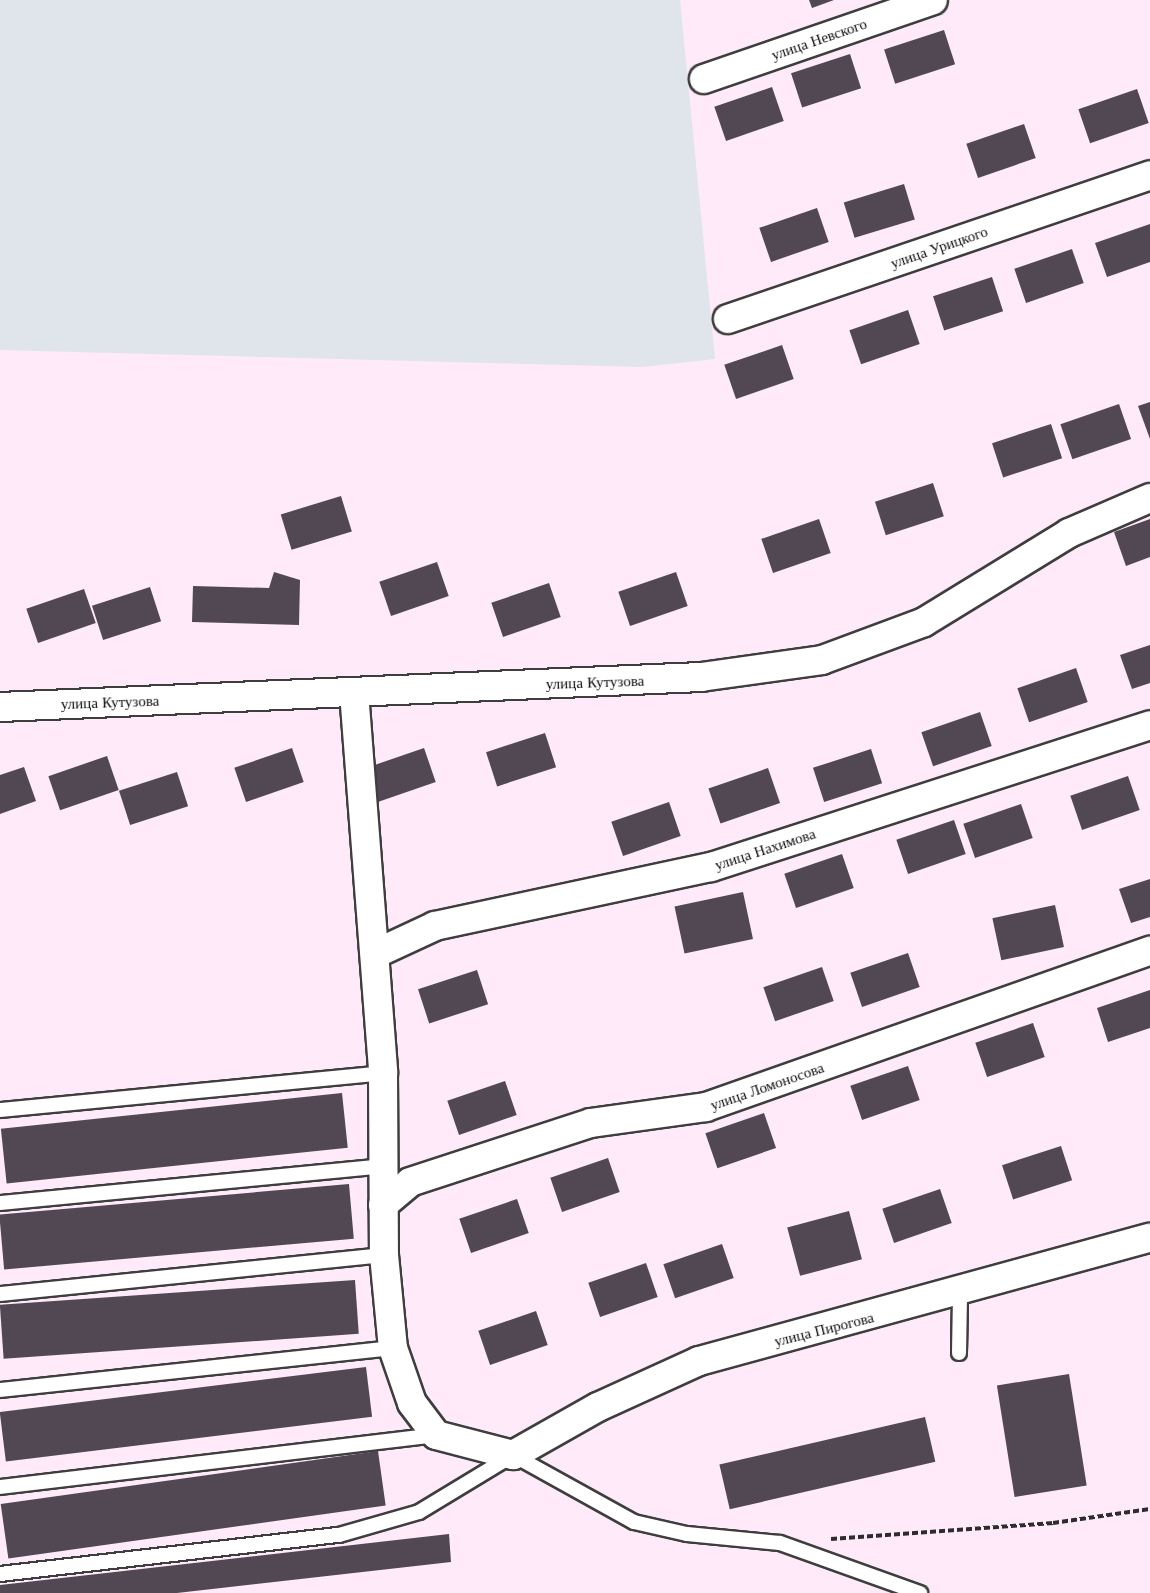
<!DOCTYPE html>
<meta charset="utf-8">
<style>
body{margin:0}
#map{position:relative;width:1150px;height:1593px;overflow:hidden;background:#feeaf8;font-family:"Libre Baskerville",serif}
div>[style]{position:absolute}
.industrial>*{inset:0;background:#dfe5ea}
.building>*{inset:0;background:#524853;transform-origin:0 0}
.path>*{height:4px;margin-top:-2px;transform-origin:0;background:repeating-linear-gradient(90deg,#2d2d2d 0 6px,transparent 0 9px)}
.roads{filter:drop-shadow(2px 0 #3e3e3e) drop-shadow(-2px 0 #3e3e3e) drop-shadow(0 2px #3e3e3e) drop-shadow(0 -2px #3e3e3e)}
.service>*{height:14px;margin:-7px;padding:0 7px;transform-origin:7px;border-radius:7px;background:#fff}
.minor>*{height:28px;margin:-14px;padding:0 14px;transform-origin:14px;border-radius:14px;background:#fff}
span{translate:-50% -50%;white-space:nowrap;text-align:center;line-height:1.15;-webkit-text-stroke:6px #fff;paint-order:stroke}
.street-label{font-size:15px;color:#0b0b0b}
</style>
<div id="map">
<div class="industrial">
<i style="clip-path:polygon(0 0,680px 0,715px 359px,643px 367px,0 350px)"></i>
</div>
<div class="building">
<i style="clip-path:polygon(809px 0,834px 0,812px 8px)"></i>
<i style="left:944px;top:30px;width:36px;height:63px;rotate:72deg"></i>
<i style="left:850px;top:54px;width:36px;height:62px;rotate:72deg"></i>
<i style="left:772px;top:87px;width:36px;height:61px;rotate:71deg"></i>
<i style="left:1137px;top:89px;width:36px;height:62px;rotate:71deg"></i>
<i style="left:1024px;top:124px;width:36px;height:61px;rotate:71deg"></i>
<i style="left:904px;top:184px;width:37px;height:63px;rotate:73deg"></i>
<i style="left:817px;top:208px;width:36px;height:61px;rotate:71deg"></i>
<i style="clip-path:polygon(1150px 224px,1150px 262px,1107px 277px,1095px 243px)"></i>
<i style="left:1072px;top:249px;width:36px;height:61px;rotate:71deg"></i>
<i style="left:992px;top:277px;width:36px;height:62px;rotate:72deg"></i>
<i style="left:908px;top:310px;width:36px;height:62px;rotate:71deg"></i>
<i style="left:782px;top:345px;width:36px;height:61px;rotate:71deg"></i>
<i style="clip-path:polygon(1150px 402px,1150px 439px,1138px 406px)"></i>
<i style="left:1119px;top:404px;width:37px;height:62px;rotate:71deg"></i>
<i style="left:1051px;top:424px;width:36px;height:62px;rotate:72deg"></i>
<i style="left:933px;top:483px;width:35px;height:61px;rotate:72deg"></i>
<i style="left:341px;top:496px;width:37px;height:63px;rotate:73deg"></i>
<i style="left:819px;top:519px;width:36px;height:61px;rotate:71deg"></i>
<i style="clip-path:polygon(1150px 519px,1150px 557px,1126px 566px,1114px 532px)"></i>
<i style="left:437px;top:562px;width:36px;height:61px;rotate:71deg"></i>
<i style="clip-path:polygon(274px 572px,300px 580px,299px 625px,192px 622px,193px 586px,269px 588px)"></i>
<i style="left:676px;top:572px;width:36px;height:61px;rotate:71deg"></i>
<i style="left:549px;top:583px;width:36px;height:61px;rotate:71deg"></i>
<i style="left:150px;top:587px;width:36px;height:61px;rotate:72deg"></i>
<i style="left:84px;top:589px;width:36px;height:61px;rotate:71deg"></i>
<i style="clip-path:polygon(1150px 645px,1150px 683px,1132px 689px,1120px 655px)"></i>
<i style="left:1076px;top:668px;width:36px;height:62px;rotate:71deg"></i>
<i style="left:980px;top:712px;width:36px;height:62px;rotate:71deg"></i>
<i style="left:545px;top:733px;width:36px;height:62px;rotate:72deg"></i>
<i style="left:292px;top:748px;width:36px;height:61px;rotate:71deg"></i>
<i style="left:424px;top:748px;width:36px;height:62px;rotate:71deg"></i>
<i style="left:871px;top:749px;width:36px;height:61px;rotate:72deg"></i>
<i style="left:107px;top:756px;width:36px;height:62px;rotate:71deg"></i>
<i style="clip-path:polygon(24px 767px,36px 801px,0 814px,0 775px)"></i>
<i style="left:768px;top:768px;width:37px;height:63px;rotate:71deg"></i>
<i style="left:177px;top:772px;width:36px;height:61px;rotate:72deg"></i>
<i style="left:1128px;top:776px;width:36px;height:61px;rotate:71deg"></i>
<i style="left:669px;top:802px;width:36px;height:61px;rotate:71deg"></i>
<i style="left:1021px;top:804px;width:36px;height:61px;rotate:71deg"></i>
<i style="left:954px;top:820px;width:36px;height:61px;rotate:71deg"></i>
<i style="left:842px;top:854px;width:36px;height:61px;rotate:71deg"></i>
<i style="clip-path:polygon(1150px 879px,1150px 917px,1131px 923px,1119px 889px)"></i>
<i style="left:743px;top:892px;width:48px;height:70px;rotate:78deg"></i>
<i style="left:1055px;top:905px;width:43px;height:64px;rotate:78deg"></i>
<i style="left:908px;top:953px;width:36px;height:61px;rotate:71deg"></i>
<i style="left:822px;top:967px;width:36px;height:62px;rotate:71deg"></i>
<i style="left:477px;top:970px;width:36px;height:62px;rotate:72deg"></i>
<i style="clip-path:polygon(1150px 990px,1150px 1028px,1108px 1042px,1097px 1008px)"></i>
<i style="left:1033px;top:1023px;width:36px;height:61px;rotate:71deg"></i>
<i style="left:908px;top:1066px;width:36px;height:61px;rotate:71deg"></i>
<i style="left:505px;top:1081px;width:36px;height:61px;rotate:71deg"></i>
<i style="left:342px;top:1093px;width:55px;height:343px;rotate:84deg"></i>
<i style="left:764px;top:1113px;width:37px;height:62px;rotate:71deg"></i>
<i style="left:1061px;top:1146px;width:36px;height:62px;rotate:72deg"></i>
<i style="left:608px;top:1158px;width:36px;height:61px;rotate:71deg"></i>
<i style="left:349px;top:1184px;width:55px;height:351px;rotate:85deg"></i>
<i style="left:940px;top:1189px;width:36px;height:61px;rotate:71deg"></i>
<i style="left:517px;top:1199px;width:36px;height:61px;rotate:71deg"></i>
<i style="left:849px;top:1211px;width:50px;height:64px;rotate:75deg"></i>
<i style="left:722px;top:1244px;width:36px;height:62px;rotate:71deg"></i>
<i style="left:646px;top:1263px;width:36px;height:61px;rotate:71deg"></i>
<i style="left:355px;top:1280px;width:54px;height:356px;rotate:86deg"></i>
<i style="left:536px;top:1311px;width:36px;height:61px;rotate:71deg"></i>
<i style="left:366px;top:1367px;width:50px;height:369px;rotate:83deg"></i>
<i style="left:1069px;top:1374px;width:113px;height:73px;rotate:81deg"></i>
<i style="left:925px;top:1417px;width:46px;height:211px;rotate:77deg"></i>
<i style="left:378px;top:1451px;width:55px;height:381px;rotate:82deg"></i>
<i style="clip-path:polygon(449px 1534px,451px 1562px,177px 1593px,0 1593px,0 1585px)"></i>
</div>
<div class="path">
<i style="left:831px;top:1539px;width:223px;rotate:-4.1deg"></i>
<i style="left:1053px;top:1523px;width:98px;rotate:-8.2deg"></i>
</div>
<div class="roads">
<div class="service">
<i style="left:0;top:1110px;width:385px;rotate:-5.5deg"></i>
<i style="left:0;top:1203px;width:385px;rotate:-5.5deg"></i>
<i style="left:0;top:1294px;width:386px;rotate:-5.8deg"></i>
<i style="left:959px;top:1353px;width:59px;rotate:-89deg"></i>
<i style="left:0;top:1390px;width:395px;rotate:-6.1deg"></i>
<i style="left:0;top:1487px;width:439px;rotate:-6.8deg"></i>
<i style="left:0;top:1574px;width:341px;rotate:-6.6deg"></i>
<i style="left:339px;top:1535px;width:83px;rotate:-16deg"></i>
<i style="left:419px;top:1512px;width:110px;rotate:-31.2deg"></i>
<i style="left:513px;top:1455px;width:138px;rotate:29deg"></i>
<i style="left:634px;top:1522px;width:54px;rotate:12.8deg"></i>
<i style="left:687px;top:1534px;width:93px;rotate:5.5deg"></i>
<i style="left:780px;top:1543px;width:149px;rotate:19.7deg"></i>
</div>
<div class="minor">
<i style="left:704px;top:79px;width:242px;rotate:-19deg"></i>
<i style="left:728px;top:319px;width:446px;rotate:-18.8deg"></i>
<i style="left:354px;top:692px;width:382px;rotate:85.6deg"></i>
<i style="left:383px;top:1073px;width:182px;rotate:89.7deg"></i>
<i style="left:384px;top:1255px;width:93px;rotate:84.5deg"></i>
<i style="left:393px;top:1348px;width:58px;rotate:70.9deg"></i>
<i style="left:412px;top:1403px;width:40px;rotate:53deg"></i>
<i style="left:436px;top:1435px;width:80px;rotate:14.6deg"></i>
<i style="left:513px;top:1455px;width:98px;rotate:-29.5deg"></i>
<i style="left:598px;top:1407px;width:111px;rotate:-24.5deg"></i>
<i style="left:699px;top:1361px;width:467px;rotate:-15.3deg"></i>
<i style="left:0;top:707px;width:702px;rotate:-2.45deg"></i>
<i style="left:701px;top:677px;width:122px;rotate:-8deg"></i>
<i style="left:822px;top:660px;width:109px;rotate:-20.4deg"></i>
<i style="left:924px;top:622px;width:170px;rotate:-31.5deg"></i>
<i style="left:1069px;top:533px;width:88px;rotate:-23.4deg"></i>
<i style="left:375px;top:954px;width:66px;rotate:-25deg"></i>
<i style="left:435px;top:926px;width:282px;rotate:-12.1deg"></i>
<i style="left:711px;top:867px;width:461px;rotate:-17.9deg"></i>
<i style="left:383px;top:1205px;width:35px;rotate:-40deg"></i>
<i style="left:410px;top:1182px;width:190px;rotate:-18.1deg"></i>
<i style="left:591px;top:1123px;width:116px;rotate:-7.9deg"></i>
<i style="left:706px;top:1107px;width:471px;rotate:-19.4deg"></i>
</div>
</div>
<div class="street-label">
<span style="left:819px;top:39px;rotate:-19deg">улица Невского</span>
<span style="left:939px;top:247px;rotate:-19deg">улица Урицкого</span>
<span style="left:595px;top:682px;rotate:-2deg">улица Кутузова</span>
<span style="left:110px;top:702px;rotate:-2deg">улица Кутузова</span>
<span style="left:765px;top:849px;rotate:-18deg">улица Нахимова</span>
<span style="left:767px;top:1086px;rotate:-19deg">улица Ломоносова</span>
<span style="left:824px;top:1329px;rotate:-14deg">улица Пирогова</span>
</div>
</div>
